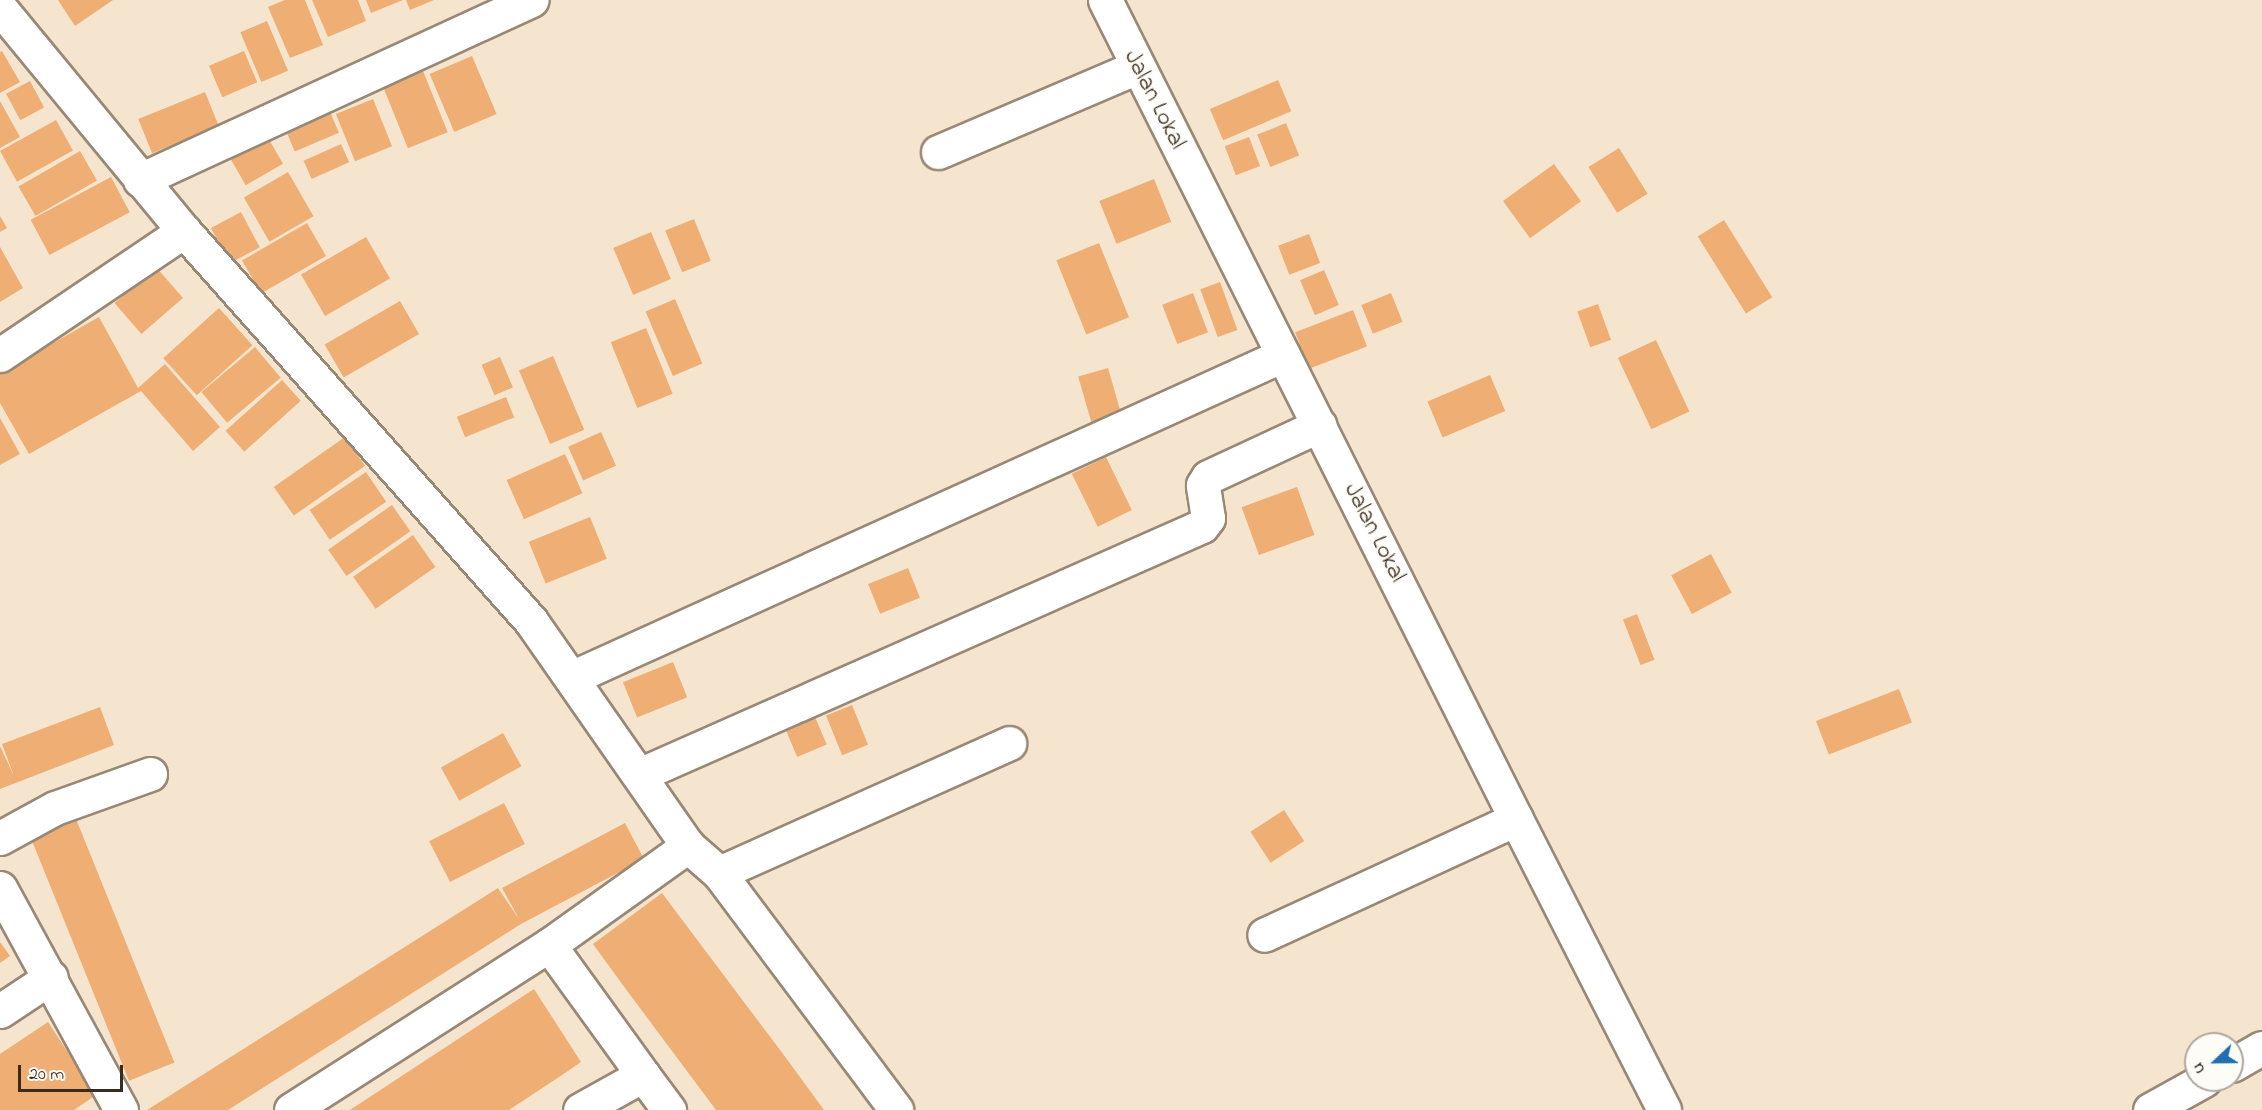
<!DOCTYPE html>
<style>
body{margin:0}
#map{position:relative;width:2262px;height:1110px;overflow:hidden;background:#f6e5ce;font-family:"Indie Flower",sans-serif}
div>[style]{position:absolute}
.building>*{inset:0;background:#efae74;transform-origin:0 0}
.roads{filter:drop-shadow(2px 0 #988876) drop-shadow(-2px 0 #988876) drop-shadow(0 2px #988876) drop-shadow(0 -2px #988876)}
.minor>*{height:33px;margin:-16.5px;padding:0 16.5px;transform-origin:16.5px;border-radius:16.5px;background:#fff}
span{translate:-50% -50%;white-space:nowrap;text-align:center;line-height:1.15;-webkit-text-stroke:4.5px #fdfcf7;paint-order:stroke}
.street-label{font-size:24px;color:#3b2a1e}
.north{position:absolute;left:2184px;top:1032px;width:60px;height:60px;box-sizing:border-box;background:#fdfcf7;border:2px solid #afa8a0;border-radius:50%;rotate:248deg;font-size:16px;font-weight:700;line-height:24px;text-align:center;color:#3b2a1e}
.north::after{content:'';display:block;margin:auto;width:21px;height:27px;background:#1f6fb2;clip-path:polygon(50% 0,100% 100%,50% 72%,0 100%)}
.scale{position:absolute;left:18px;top:1065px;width:105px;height:27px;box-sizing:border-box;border:3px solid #3b2a1e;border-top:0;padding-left:8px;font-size:18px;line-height:21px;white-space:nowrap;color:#3b2a1e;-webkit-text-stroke:4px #fdfcf7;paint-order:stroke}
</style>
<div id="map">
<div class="building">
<i style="clip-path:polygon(58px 0,113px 0,75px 26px)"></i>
<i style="clip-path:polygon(285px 0,305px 0,323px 45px,290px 58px,268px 7px)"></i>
<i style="clip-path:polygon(312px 0,358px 0,366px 21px,328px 37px)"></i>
<i style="clip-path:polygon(366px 0,403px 0,371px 13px)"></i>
<i style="clip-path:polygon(406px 0,434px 0,410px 10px)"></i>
<i style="left:267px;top:21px;width:54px;height:29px;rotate:67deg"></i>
<i style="clip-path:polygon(2px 51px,20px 82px,0 93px,0 52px)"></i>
<i style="left:244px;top:51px;width:34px;height:38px;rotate:67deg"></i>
<i style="left:472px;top:56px;width:63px;height:46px;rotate:67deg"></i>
<i style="left:423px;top:71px;width:66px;height:43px;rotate:68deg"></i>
<i style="left:1278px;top:80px;width:34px;height:74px;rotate:67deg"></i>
<i style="left:30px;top:81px;width:30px;height:27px;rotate:62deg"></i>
<i style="left:205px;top:92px;width:37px;height:72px;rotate:68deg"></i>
<i style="left:373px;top:99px;width:51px;height:40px;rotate:68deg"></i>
<i style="clip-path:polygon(0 101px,20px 137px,0 148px)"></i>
<i style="left:328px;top:107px;width:28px;height:48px;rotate:67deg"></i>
<i style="left:56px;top:120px;width:35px;height:64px;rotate:61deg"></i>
<i style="left:1286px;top:123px;width:35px;height:31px;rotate:68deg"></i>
<i style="left:267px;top:136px;width:32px;height:43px;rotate:60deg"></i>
<i style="left:1249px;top:137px;width:31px;height:26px;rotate:69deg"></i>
<i style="left:341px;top:144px;width:20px;height:41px;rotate:66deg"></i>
<i style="left:1619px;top:148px;width:54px;height:36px;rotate:58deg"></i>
<i style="left:80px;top:151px;width:34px;height:71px;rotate:60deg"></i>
<i style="left:1554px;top:164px;width:46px;height:63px;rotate:54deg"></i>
<i style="left:288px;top:172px;width:51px;height:51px;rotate:60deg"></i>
<i style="left:111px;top:177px;width:40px;height:91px;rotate:62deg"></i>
<i style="left:1154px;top:179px;width:46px;height:59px;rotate:68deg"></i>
<i style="left:241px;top:212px;width:40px;height:34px;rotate:62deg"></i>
<i style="clip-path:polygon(0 216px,7px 228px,0 232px)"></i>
<i style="left:694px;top:219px;width:45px;height:31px;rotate:68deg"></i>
<i style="left:1724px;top:220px;width:91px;height:31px;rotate:58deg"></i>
<i style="left:307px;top:223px;width:38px;height:75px;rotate:60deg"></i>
<i style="left:651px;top:232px;width:51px;height:41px;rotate:67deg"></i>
<i style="left:1309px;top:234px;width:31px;height:33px;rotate:69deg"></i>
<i style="left:366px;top:237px;width:48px;height:75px;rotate:60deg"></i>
<i style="left:1099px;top:243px;width:80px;height:46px;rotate:68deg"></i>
<i style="clip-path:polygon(0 247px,23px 288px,0 302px)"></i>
<i style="left:156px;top:267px;width:41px;height:55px;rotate:49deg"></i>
<i style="left:1324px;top:270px;width:38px;height:26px;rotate:67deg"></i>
<i style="left:1220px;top:282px;width:51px;height:21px;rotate:70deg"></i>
<i style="left:1193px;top:293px;width:42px;height:33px;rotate:69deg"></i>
<i style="left:1391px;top:293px;width:31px;height:32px;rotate:68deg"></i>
<i style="left:675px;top:299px;width:70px;height:32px;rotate:67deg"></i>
<i style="left:400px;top:301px;width:38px;height:87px;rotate:60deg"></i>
<i style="left:1598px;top:304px;width:38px;height:22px;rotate:70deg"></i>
<i style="left:219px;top:308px;width:50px;height:75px;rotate:48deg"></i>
<i style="left:1353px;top:310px;width:39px;height:62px;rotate:69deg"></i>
<i style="clip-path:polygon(99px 317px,138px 388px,165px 364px,220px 427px,193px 451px,141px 391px,29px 454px,0 403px,0 373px)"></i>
<i style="left:646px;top:328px;width:71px;height:38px;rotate:68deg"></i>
<i style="left:1656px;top:340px;width:79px;height:42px;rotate:65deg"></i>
<i style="left:255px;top:347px;width:40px;height:70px;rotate:50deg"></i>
<i style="left:553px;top:356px;width:80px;height:37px;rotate:67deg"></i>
<i style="left:500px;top:357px;width:33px;height:20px;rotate:67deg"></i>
<i style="left:1108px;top:368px;width:50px;height:31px;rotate:74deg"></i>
<i style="left:1490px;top:375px;width:39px;height:68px;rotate:67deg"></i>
<i style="left:282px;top:380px;width:28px;height:76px;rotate:48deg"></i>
<i style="left:506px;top:397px;width:22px;height:53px;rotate:68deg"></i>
<i style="clip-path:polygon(0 418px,20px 454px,0 465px)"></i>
<i style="left:601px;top:432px;width:37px;height:36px;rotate:66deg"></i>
<i style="left:345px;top:437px;width:35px;height:87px;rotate:55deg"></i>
<i style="left:565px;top:454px;width:43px;height:64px;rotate:66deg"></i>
<i style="left:1106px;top:457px;width:59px;height:38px;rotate:64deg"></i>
<i style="left:366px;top:472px;width:36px;height:68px;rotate:56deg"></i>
<i style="left:1297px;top:487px;width:51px;height:59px;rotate:70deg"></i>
<i style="left:392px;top:505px;width:32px;height:78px;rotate:55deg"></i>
<i style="left:590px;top:517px;width:45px;height:66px;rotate:68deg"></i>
<i style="left:413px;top:535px;width:39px;height:73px;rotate:55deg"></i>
<i style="left:1711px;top:554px;width:44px;height:45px;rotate:62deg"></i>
<i style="left:908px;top:568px;width:32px;height:43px;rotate:68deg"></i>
<i style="left:1637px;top:614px;width:49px;height:15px;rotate:69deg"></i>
<i style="left:673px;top:662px;width:38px;height:54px;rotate:68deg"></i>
<i style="left:1899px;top:689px;width:36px;height:89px;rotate:69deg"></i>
<i style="left:852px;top:705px;width:43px;height:28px;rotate:68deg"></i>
<i style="clip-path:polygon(100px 707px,114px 745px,0 789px,0 746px,14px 776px,2px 744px)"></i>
<i style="left:815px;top:717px;width:30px;height:32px;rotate:67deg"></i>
<i style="left:503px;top:733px;width:38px;height:71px;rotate:61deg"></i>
<i style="left:504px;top:803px;width:46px;height:84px;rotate:63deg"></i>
<i style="left:1284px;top:810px;width:37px;height:40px;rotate:57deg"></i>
<i style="left:74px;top:814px;width:268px;height:49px;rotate:68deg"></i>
<i style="clip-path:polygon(625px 823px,644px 859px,521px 924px,228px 1110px,147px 1110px,498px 888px,519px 919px,502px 888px)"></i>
<i style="clip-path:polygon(662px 893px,789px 1062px,824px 1110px,716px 1110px,625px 988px,593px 944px)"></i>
<i style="clip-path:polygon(0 942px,10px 956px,0 963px)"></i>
<i style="clip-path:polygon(534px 989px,581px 1062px,562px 1075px,509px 1110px,350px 1110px)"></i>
<i style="clip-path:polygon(48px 1022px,96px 1095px,74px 1110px,0 1110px,0 1054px)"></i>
</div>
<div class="roads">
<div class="minor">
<i style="left:1105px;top:0;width:916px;rotate:63.35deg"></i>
<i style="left:1516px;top:819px;width:277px;rotate:155.3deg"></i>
<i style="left:0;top:8px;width:289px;rotate:50.5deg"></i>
<i style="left:184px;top:231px;width:522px;rotate:48.34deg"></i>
<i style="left:531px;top:621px;width:274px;rotate:55.1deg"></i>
<i style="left:688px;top:846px;width:41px;rotate:41.1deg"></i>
<i style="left:719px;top:873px;width:296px;rotate:53.2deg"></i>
<i style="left:938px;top:152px;width:216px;rotate:-23.1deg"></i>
<i style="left:140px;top:180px;width:431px;rotate:-24.7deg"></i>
<i style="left:0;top:355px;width:222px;rotate:-34deg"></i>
<i style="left:571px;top:678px;width:782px;rotate:-24.4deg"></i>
<i style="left:641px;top:774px;width:613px;rotate:-23.85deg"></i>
<i style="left:1202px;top:526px;width:10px;rotate:-53deg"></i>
<i style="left:1208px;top:518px;width:33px;rotate:-99deg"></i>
<i style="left:1203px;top:485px;width:9px;rotate:-58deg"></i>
<i style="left:1208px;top:477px;width:123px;rotate:-24.9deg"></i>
<i style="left:1516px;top:819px;width:326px;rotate:63deg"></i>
<i style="left:0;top:838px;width:63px;rotate:-28.6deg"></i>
<i style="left:55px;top:808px;width:101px;rotate:-19.7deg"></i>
<i style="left:719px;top:873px;width:318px;rotate:-24.1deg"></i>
<i style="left:0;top:888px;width:253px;rotate:61.4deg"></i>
<i style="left:549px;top:945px;width:160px;rotate:54.1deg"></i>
<i style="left:643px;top:1075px;width:72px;rotate:150.9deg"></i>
<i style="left:0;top:1011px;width:61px;rotate:-33.7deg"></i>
<i style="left:2232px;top:1065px;width:34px;rotate:-30deg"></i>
<i style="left:643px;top:1075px;width:44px;rotate:53.4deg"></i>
<i style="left:291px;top:1110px;width:306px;rotate:-32.6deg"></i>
<i style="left:549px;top:945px;width:171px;rotate:-35.5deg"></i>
<i style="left:2150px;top:1110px;width:62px;rotate:-29.1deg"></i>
</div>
</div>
<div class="street-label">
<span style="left:1154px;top:100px;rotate:63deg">Jalan Lokal</span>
<span style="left:1374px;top:533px;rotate:63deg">Jalan Lokal</span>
</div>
<div class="north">U</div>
<div class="scale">20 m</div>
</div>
